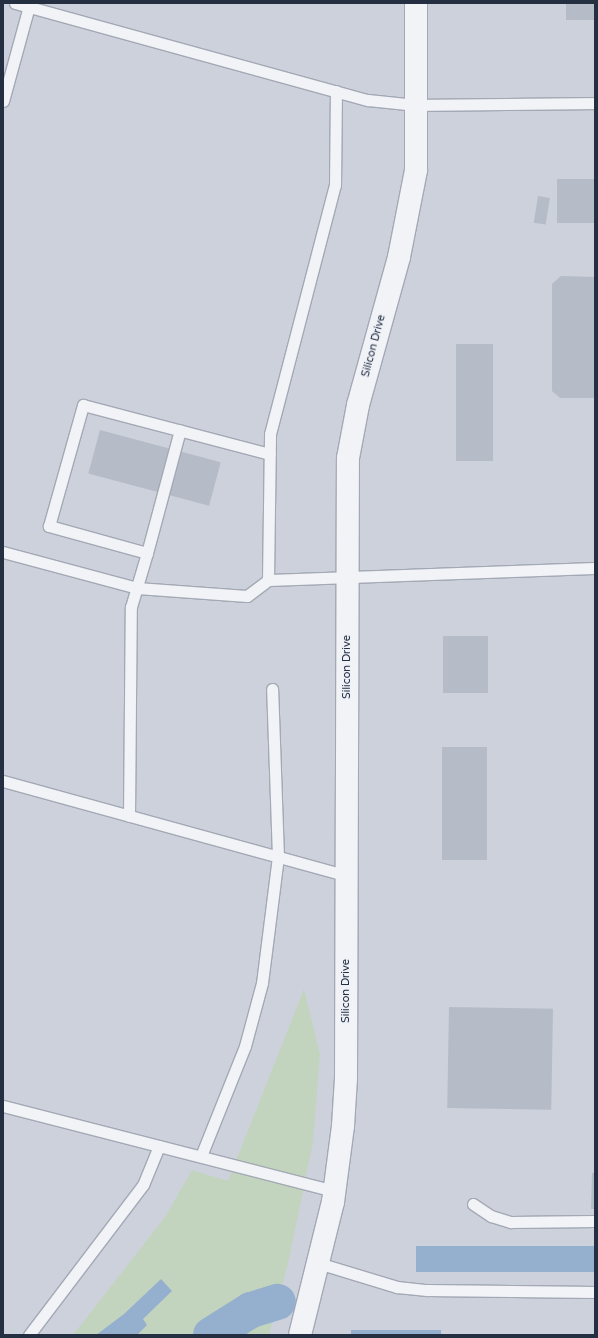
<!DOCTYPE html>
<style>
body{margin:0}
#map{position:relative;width:598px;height:1338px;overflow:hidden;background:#dee2e9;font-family:"Varela Round",sans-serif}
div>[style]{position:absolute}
.built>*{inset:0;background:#ccd1dc;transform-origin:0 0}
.green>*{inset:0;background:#c3d4be}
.water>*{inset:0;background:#95afce;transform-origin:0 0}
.river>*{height:36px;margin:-18px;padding:0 18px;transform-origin:18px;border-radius:18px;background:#95afce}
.building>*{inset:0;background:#b5bbc7;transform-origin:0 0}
.roads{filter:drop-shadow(1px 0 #a3a9b4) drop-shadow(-1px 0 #a3a9b4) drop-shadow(0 1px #a3a9b4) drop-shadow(0 -1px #a3a9b4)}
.lane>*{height:11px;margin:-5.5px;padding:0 5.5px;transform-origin:5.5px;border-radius:5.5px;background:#f1f3f7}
.street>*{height:22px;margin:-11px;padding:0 11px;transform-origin:11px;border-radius:11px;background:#f1f3f7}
span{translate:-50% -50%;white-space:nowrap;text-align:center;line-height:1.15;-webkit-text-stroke:3px #eef1f7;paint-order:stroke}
.street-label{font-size:11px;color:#252f42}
.frame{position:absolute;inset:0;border:4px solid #252f42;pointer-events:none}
</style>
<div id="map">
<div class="built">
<i style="left:3px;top:3px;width:592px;height:1332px"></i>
</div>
<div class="green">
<i style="clip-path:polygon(304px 989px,320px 1054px,313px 1142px,288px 1264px,269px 1335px,73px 1335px,165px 1217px,192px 1170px,228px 1181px)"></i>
</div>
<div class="water">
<i style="left:595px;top:1246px;width:26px;height:179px;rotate:90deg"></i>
<i style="clip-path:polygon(161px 1279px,172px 1291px,143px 1319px,147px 1325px,137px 1335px,96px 1335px,124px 1314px)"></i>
<i style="left:351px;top:1330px;width:90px;height:5px"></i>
</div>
<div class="river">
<i style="left:211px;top:1335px;width:47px;rotate:-32deg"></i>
<i style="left:251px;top:1310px;width:28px;rotate:-17deg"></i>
</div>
<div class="building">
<i style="left:566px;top:3px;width:29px;height:17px"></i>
<i style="left:557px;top:179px;width:38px;height:44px"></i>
<i style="left:538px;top:196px;width:12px;height:27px;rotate:9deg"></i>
<i style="clip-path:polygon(561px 276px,595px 277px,595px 398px,560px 398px,552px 391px,552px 284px)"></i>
<i style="left:456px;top:344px;width:37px;height:117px"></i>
<i style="left:100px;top:430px;width:125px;height:45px;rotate:15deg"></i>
<i style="left:443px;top:636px;width:45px;height:57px"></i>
<i style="left:442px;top:747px;width:45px;height:113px"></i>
<i style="left:449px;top:1007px;width:104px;height:101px;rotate:1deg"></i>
<i style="clip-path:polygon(592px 1173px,595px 1173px,595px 1209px,591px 1209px)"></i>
</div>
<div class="roads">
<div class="lane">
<i style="left:15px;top:3px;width:366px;rotate:15.4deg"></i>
<i style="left:368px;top:100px;width:48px;rotate:5.9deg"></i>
<i style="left:416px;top:105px;width:179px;rotate:-0.6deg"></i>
<i style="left:3px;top:101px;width:98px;rotate:-74.7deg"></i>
<i style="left:3px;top:552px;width:139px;rotate:15deg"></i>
<i style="left:137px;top:588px;width:110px;rotate:4.2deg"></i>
<i style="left:247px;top:596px;width:26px;rotate:-37deg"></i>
<i style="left:268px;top:580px;width:327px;rotate:-2.1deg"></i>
<i style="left:147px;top:553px;width:127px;rotate:-75deg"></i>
<i style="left:268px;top:580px;width:146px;rotate:-89.2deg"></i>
<i style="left:270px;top:434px;width:257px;rotate:-75.4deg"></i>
<i style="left:335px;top:185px;width:94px;rotate:-89.4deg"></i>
<i style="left:3px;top:781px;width:357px;rotate:15.4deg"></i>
<i style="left:129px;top:816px;width:209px;rotate:-89.5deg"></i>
<i style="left:131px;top:607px;width:56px;rotate:-73.5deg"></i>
<i style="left:147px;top:553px;width:102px;rotate:-164.6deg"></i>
<i style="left:49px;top:526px;width:126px;rotate:-74.3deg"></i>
<i style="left:83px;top:405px;width:193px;rotate:14.7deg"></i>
<i style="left:3px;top:1106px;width:342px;rotate:14.4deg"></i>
<i style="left:201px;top:1156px;width:118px;rotate:-68.2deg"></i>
<i style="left:245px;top:1046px;width:65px;rotate:-74.9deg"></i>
<i style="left:262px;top:983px;width:127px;rotate:-82.8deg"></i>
<i style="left:278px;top:857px;width:168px;rotate:-92deg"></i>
<i style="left:473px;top:1204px;width:22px;rotate:34deg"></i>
<i style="left:491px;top:1216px;width:21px;rotate:17deg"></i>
<i style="left:511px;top:1222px;width:84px;rotate:-0.7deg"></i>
<i style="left:318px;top:1263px;width:83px;rotate:16.9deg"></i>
<i style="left:397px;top:1287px;width:30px;rotate:6deg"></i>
<i style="left:427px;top:1290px;width:168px;rotate:0.7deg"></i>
<i style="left:29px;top:1335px;width:188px;rotate:-52.8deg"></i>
<i style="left:143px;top:1185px;width:42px;rotate:-67.7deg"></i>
</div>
<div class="street">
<i style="left:300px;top:1335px;width:137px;rotate:-76.1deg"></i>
<i style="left:333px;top:1202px;width:77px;rotate:-82.5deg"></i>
<i style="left:343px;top:1126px;width:48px;rotate:-86.4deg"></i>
<i style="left:346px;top:1078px;width:620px;rotate:-89.82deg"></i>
<i style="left:348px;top:458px;width:54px;rotate:-79.3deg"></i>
<i style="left:358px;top:405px;width:154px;rotate:-74.5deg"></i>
<i style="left:399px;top:257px;width:89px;rotate:-78.9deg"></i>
<i style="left:416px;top:170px;width:167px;rotate:-90deg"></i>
</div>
</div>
<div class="street-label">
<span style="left:374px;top:346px;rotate:-75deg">Silicon Drive</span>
<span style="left:347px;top:667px;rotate:-90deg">Silicon Drive</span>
<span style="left:346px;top:991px;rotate:-90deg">Silicon Drive</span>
</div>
<div class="frame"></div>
</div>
